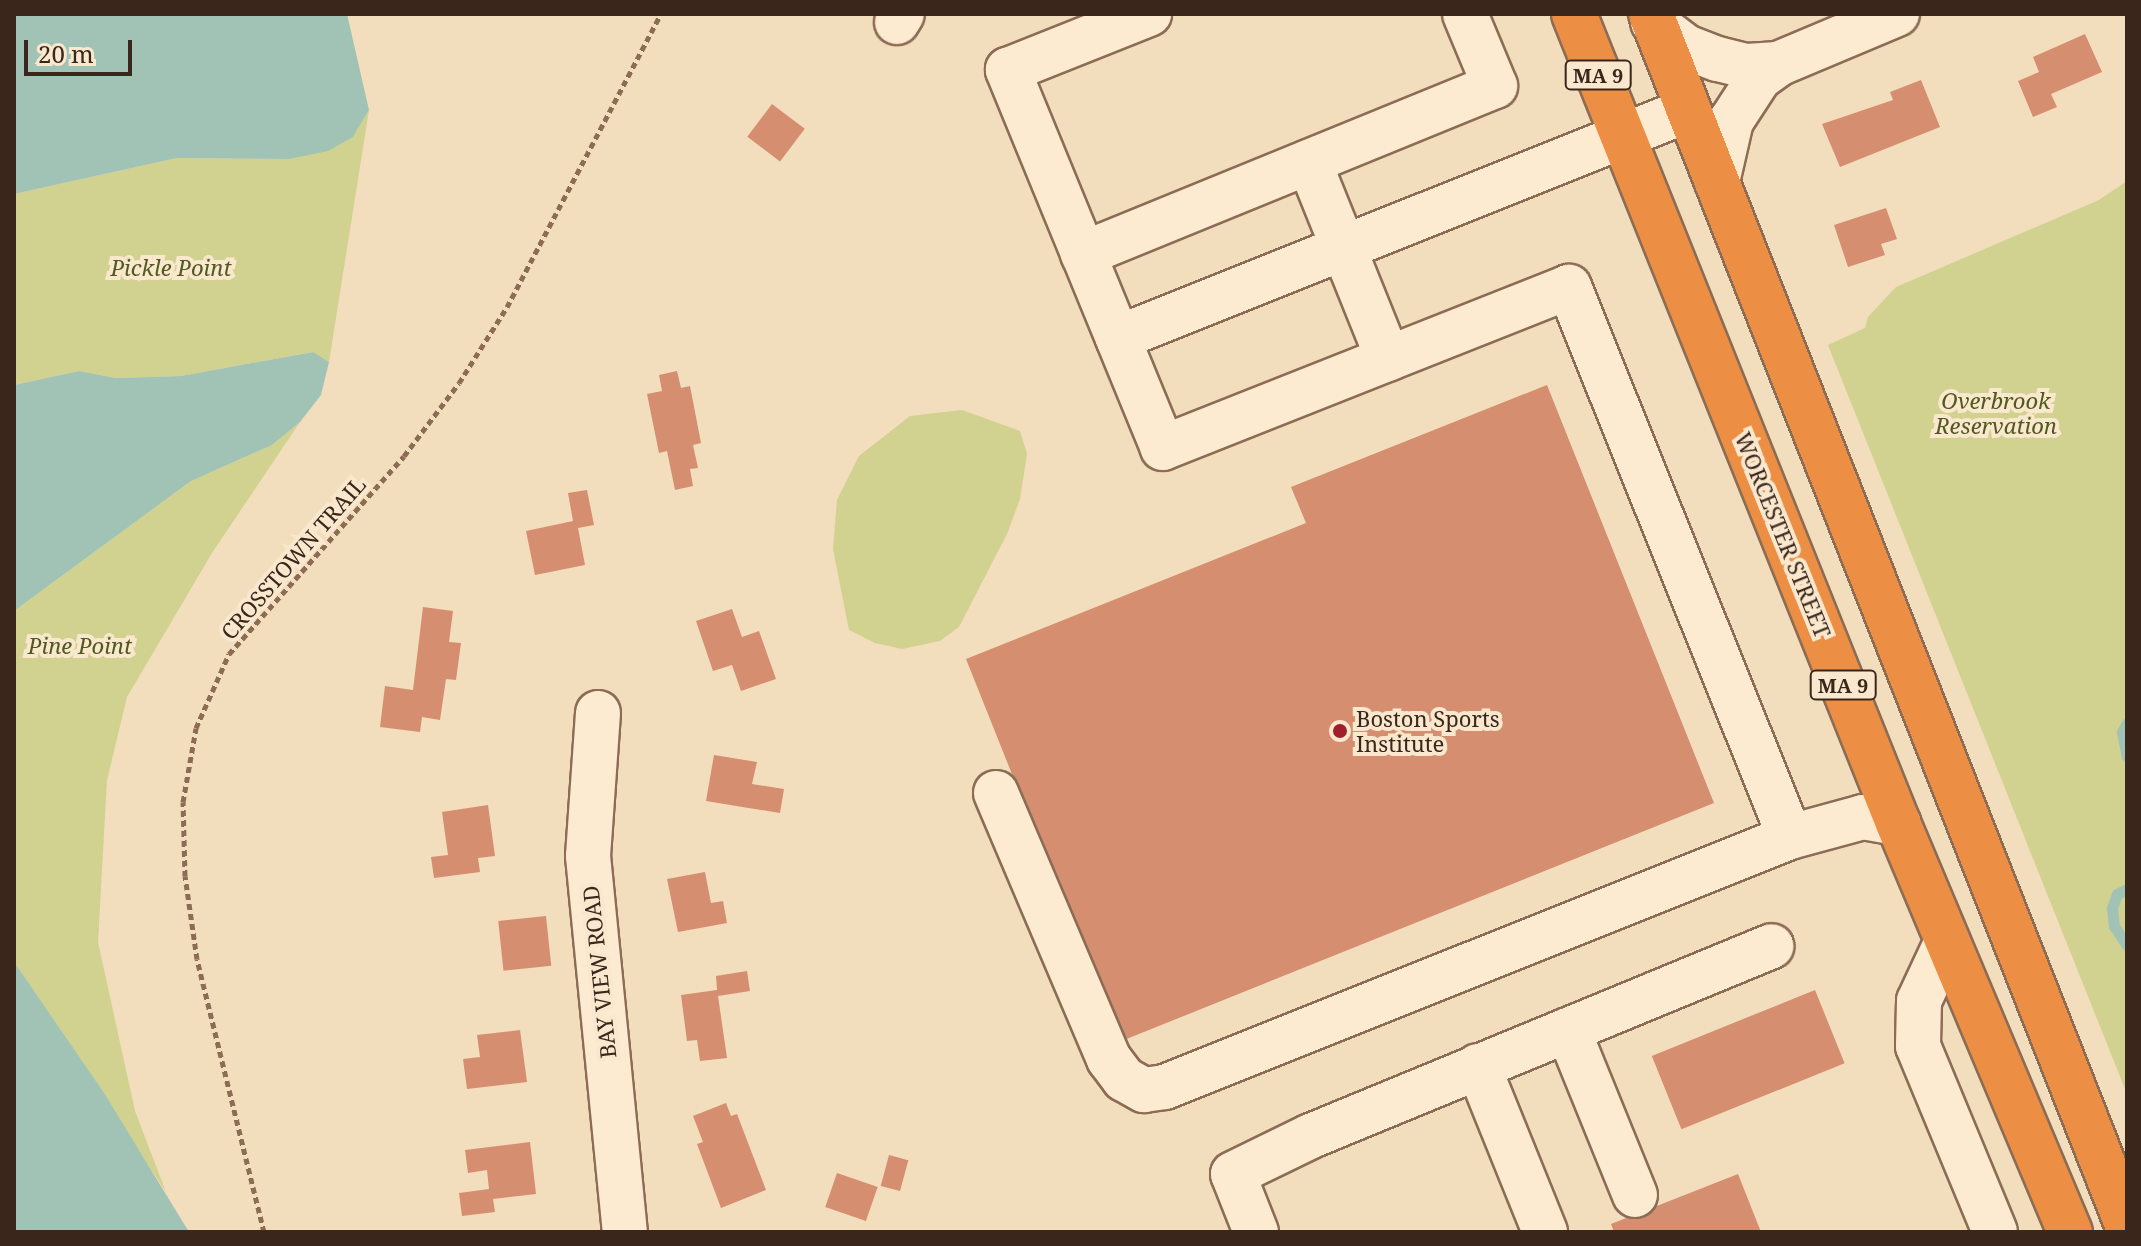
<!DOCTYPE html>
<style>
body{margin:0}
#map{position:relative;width:2141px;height:1246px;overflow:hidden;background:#f2ddbd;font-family:"Noto Serif",serif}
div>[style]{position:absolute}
.green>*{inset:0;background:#d1d190}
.water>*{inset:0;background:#a1c3b5}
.stream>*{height:11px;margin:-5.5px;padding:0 5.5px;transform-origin:5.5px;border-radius:5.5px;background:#a1c3b5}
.building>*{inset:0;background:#d58e6f;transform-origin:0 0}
.path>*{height:5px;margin-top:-2.5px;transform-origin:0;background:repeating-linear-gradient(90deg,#8c6c54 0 6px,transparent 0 10px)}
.roads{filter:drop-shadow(2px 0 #8c6c54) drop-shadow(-2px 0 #8c6c54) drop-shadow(0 2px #8c6c54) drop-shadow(0 -2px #8c6c54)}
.minor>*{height:44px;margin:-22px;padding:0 22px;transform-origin:22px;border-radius:22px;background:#fcebd1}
.highway>*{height:44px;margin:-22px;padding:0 22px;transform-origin:22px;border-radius:22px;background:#ec8f44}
.dots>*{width:22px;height:22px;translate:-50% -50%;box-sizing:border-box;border:4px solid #f9e8ce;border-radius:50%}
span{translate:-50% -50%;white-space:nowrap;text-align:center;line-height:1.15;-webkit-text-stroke:8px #f9e8ce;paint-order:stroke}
.shield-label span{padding:2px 6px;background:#f9e8ce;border:2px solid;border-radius:6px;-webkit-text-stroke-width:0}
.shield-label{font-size:20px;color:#3a261b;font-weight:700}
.park-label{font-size:22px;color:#50591f;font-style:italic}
.street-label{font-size:22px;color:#3a261b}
.poi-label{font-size:22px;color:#3a261b}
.left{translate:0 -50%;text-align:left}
.frame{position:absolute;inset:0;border:16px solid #3a261b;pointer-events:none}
.scale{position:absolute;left:24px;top:40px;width:108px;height:36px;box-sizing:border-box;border:4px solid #3a261b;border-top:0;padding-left:10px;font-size:24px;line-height:28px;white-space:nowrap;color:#3a261b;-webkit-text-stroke:6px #f9e8ce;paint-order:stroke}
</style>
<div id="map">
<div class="green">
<i style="clip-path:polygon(369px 110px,329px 362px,312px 352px,181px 376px,116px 378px,79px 371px,14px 385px,14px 194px,177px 158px,289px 159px,353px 137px)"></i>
<i style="clip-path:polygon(2127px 181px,2127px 1094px,1828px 345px,1865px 328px,1868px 317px,1896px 287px,2099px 200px)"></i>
<i style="clip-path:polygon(962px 410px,1020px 431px,1027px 454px,1020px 499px,1007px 534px,959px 627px,940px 641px,902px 649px,875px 643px,849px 630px,833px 549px,837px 500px,859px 456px,910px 416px)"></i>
<i style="clip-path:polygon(300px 422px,212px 553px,127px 697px,107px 780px,98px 942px,135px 1111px,166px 1192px,14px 962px,14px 611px,191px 481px,272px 445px)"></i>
</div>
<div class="water">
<i style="clip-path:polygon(14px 14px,347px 14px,369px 110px,353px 137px,328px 151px,289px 159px,177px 158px,14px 194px)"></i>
<i style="clip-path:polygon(313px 352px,329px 362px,321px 395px,300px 422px,272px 445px,191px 481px,14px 611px,14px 385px,79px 371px,116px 378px,181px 376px)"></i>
<i style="clip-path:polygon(14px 962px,104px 1093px,189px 1232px,14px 1232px)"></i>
</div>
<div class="stream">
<i style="left:2127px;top:723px;width:10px;rotate:119deg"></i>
<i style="left:2122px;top:732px;width:25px;rotate:79deg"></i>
<i style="left:2127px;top:889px;width:11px;rotate:153deg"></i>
<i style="left:2117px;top:894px;width:15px;rotate:110deg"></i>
<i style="left:2112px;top:908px;width:18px;rotate:84deg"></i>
<i style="left:2114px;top:926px;width:23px;rotate:56deg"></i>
</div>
<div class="building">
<i style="clip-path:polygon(2085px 34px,2102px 72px,2051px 94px,2057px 107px,2033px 117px,2018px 81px,2039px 72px,2033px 57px)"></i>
<i style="clip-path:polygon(1921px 80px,1940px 127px,1840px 167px,1822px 124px,1893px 100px,1890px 92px)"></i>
<i style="left:772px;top:104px;width:41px;height:41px;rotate:37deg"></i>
<i style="clip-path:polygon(1886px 208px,1897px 239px,1881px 244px,1885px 255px,1848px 267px,1834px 225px)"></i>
<i style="clip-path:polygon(677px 371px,681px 388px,690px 386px,701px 443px,693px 445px,698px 468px,690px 469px,693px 486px,675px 490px,667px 451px,659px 453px,647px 394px,662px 391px,659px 375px)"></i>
<i style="clip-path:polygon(1547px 385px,1714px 803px,1119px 1042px,966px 659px,1306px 523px,1291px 487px)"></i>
<i style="clip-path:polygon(587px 490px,594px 525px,578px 528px,585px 565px,535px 575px,526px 531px,573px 521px,568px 493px)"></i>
<i style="clip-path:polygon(423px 607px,453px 611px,449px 642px,461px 643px,456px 680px,446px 679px,440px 720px,422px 717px,420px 732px,380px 727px,385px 686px,413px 690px)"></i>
<i style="clip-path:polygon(732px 609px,742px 637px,759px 631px,776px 679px,741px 691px,732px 665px,713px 671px,696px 621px)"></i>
<i style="clip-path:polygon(714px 755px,757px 762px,752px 784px,784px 789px,780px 813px,706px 801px)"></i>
<i style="clip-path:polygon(488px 805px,495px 856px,478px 858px,480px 872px,434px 878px,431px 857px,448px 855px,442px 812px)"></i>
<i style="clip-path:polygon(705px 872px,711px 903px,723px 901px,727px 923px,678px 932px,667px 879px)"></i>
<i style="left:546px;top:916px;width:50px;height:48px;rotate:84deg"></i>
<i style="clip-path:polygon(747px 971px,750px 991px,718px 996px,727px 1058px,700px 1061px,697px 1040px,687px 1041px,681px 995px,717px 990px,716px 976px)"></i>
<i style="left:1815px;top:990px;width:79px;height:176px;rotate:68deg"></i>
<i style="clip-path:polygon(520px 1030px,527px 1082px,467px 1089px,463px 1059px,480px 1057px,477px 1035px)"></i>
<i style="clip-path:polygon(726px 1103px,731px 1116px,737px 1114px,766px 1190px,721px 1208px,697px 1144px,703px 1142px,693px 1116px)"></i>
<i style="clip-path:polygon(530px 1142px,536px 1194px,493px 1199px,495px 1212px,462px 1216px,459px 1193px,489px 1189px,487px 1170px,468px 1173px,465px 1150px)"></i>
<i style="left:889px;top:1155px;width:20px;height:32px;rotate:15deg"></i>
<i style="left:837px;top:1173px;width:43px;height:36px;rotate:19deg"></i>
<i style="clip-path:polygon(1738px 1174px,1761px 1232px,1614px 1232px,1611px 1224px)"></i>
</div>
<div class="path">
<i style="left:264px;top:1232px;width:281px;rotate:-103.8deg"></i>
<i style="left:197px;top:959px;width:84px;rotate:-98.2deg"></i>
<i style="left:185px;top:876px;width:74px;rotate:-91.5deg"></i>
<i style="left:183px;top:802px;width:75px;rotate:-80deg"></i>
<i style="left:196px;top:728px;width:81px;rotate:-66deg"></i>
<i style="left:229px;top:654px;width:264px;rotate:-48.5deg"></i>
<i style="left:404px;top:456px;width:91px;rotate:-53deg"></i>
<i style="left:459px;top:383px;width:90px;rotate:-57.7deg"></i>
<i style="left:507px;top:307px;width:331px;rotate:-62.3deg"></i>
</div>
<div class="roads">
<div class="minor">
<i style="left:897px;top:22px;width:9px;rotate:-58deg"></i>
<i style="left:1653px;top:22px;width:41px;rotate:37.1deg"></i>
<i style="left:1686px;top:47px;width:34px;rotate:21deg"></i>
<i style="left:1718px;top:59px;width:30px;rotate:14deg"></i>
<i style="left:1747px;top:66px;width:31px;rotate:-4deg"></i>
<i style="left:1309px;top:162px;width:212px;rotate:68.1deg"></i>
<i style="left:1717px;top:182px;width:63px;rotate:-77.1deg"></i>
<i style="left:1731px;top:121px;width:51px;rotate:-56.9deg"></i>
<i style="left:1759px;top:78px;width:24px;rotate:-36deg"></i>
<i style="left:1778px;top:64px;width:129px;rotate:-22.8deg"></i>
<i style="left:1083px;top:254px;width:445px;rotate:-22.2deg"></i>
<i style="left:1495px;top:86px;width:78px;rotate:-112.6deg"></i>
<i style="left:1118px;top:338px;width:614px;rotate:-21.8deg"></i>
<i style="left:598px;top:713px;width:143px;rotate:94deg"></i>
<i style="left:588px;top:856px;width:378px;rotate:84.4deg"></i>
<i style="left:996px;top:793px;width:289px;rotate:67deg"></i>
<i style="left:1109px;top:1059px;width:25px;rotate:53deg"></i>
<i style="left:1124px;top:1079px;width:23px;rotate:29deg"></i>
<i style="left:1144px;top:1090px;width:21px;rotate:-8deg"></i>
<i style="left:1165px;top:1087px;width:673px;rotate:-21.8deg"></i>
<i style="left:1790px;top:837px;width:593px;rotate:-111.89deg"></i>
<i style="left:1569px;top:287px;width:437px;rotate:158.4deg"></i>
<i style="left:1163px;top:448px;width:409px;rotate:-112.3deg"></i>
<i style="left:1008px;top:70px;width:152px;rotate:-21.7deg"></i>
<i style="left:1790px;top:837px;width:76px;rotate:-15.3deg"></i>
<i style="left:1863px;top:817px;width:36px;rotate:10deg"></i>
<i style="left:1947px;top:941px;width:66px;rotate:115deg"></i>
<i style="left:1919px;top:1001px;width:45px;rotate:91.3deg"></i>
<i style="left:1918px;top:1046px;width:201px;rotate:67.5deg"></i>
<i style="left:1568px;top:1030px;width:178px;rotate:67.9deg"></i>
<i style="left:1478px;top:1066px;width:179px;rotate:68deg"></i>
<i style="left:1256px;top:1232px;width:62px;rotate:-111.6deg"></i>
<i style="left:1233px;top:1174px;width:87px;rotate:-26deg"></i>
<i style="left:1311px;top:1136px;width:498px;rotate:-22.4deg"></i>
</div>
<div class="highway">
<i style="left:1574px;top:14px;width:871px;rotate:68.17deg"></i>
<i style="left:1898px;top:823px;width:444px;rotate:67.2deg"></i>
<i style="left:1651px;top:14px;width:1300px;rotate:68.53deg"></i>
</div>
</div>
<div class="dots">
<i style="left:1340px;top:731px;background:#a11e2e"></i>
</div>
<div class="shield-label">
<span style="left:1598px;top:75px">MA 9</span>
<span style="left:1843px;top:685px">MA 9</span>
</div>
<div class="park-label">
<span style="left:171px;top:268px">Pickle Point</span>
<span style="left:1996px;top:413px">Overbrook<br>Reservation</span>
<span style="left:80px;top:646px">Pine Point</span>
</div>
<div class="street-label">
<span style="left:1783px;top:535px;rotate:68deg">WORCESTER STREET</span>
<span style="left:293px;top:558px;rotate:-49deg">CROSSTOWN TRAIL</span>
<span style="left:599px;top:972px;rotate:-96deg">BAY VIEW ROAD</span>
</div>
<div class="poi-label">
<span class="left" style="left:1356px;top:731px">Boston Sports<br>Institute</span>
</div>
<div class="frame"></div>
<div class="scale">20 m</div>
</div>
